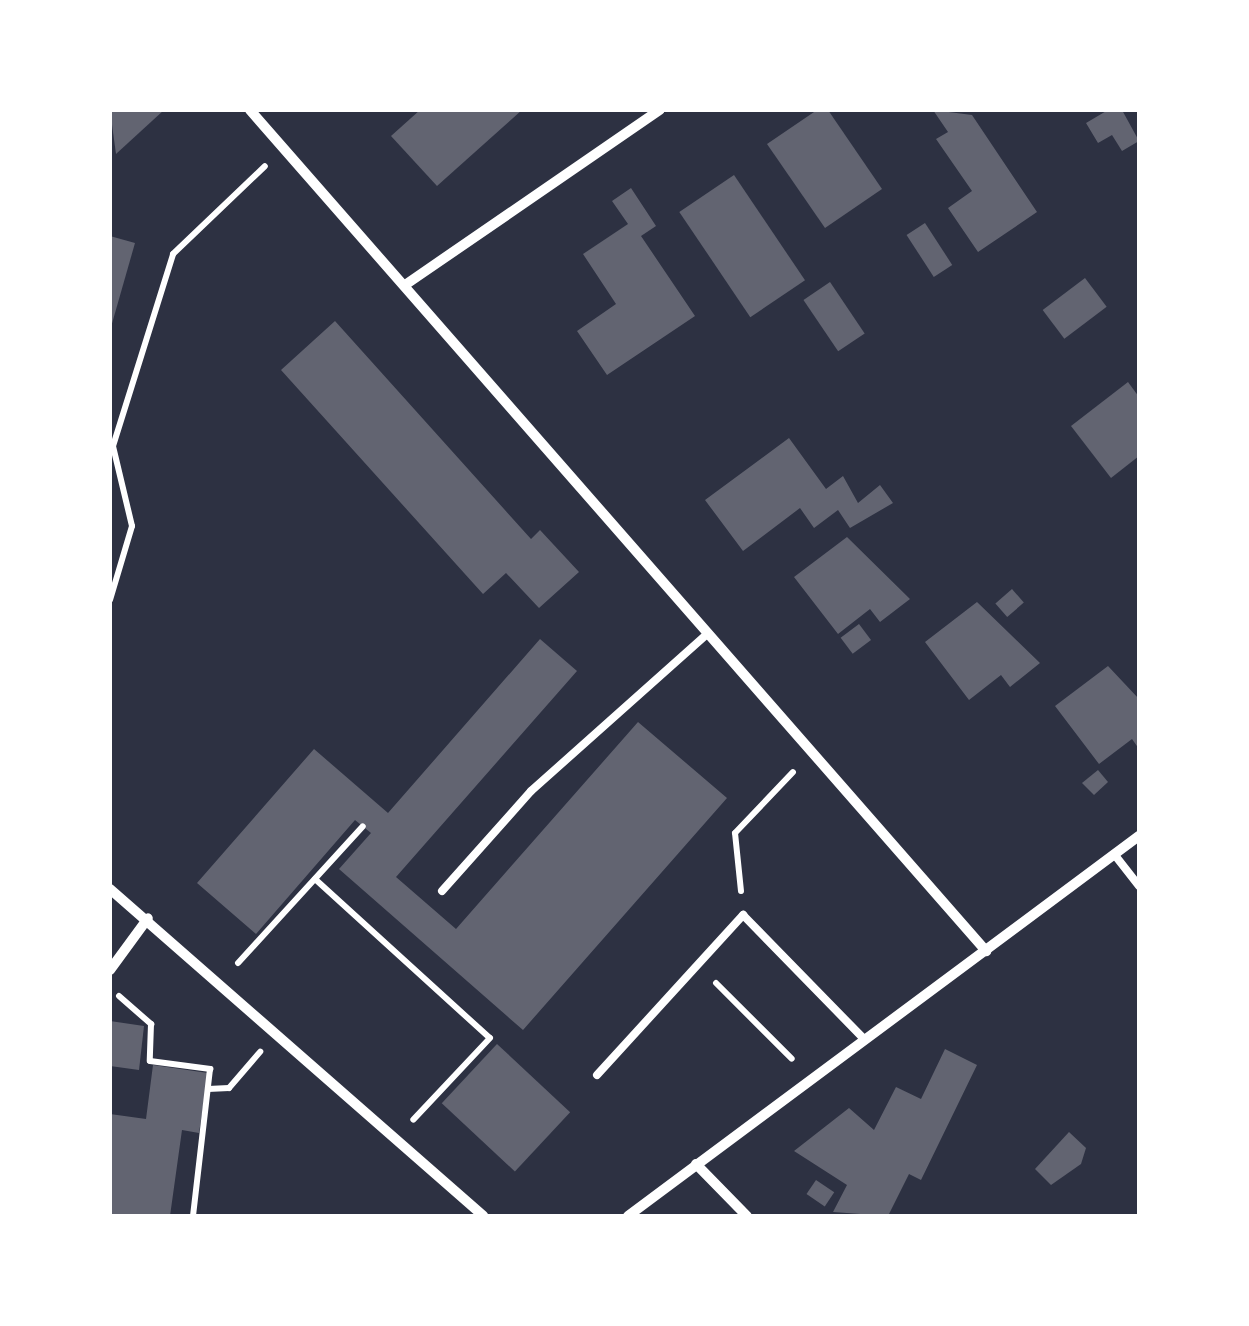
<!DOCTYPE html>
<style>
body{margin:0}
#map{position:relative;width:1249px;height:1326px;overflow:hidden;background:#2d3142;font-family:"Playfair Display",serif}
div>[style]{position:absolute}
.building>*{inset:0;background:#626471;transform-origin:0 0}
.path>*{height:6px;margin:-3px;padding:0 3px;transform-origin:3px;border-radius:3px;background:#fff}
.service>*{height:8px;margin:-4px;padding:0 4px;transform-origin:4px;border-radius:4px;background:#fff}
.minor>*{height:10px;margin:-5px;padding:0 5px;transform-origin:5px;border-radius:5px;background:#fff}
span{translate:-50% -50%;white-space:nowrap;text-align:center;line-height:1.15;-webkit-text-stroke:10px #fff;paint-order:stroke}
.frame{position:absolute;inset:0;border:112px solid #fff;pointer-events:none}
</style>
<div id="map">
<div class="building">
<i style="clip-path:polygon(110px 110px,164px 110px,116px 154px)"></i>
<i style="clip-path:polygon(420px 110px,522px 110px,437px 186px,391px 136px)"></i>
<i style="clip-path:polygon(817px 110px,828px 110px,882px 189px,825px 228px,767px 144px)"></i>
<i style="clip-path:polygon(933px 110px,972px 115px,1037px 212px,978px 252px,948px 208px,972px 191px,936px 139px,948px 132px)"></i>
<i style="clip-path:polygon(1108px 110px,1122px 110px,1139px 141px,1122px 151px,1112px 135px,1098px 143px,1086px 123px)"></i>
<i style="left:734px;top:175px;width:127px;height:66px;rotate:56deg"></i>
<i style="clip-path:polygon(631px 188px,656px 226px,641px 236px,695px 316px,607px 375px,577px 331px,616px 304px,583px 254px,628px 224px,612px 201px)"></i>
<i style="left:925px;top:223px;width:50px;height:22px;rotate:57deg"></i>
<i style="clip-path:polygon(110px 236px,135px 243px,111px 327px,110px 327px)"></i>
<i style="left:1085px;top:278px;width:36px;height:53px;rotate:53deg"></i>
<i style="left:830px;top:282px;width:62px;height:32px;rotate:56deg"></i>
<i style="clip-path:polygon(335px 321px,531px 539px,540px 530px,579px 572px,539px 608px,506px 573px,483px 594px,281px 370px)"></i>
<i style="clip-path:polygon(1128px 382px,1139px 397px,1139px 456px,1111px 478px,1071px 426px)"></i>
<i style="clip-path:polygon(789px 438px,826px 489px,843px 476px,858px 503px,880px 485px,893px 503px,850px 528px,838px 510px,814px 528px,800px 508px,743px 551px,705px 500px)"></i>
<i style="clip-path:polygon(847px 537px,910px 599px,880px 622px,870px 609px,838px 634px,794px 577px)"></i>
<i style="left:1012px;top:589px;width:18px;height:22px;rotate:49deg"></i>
<i style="clip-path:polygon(977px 602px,1040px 663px,1010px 687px,1001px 675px,969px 700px,925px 642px)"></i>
<i style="left:859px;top:624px;width:20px;height:23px;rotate:53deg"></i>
<i style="clip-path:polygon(540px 639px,577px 671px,396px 877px,456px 929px,638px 722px,727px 798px,523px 1030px,339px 869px,371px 833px,355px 820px,256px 934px,197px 883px,314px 749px,388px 813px)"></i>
<i style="clip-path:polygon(1108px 666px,1139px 699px,1139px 749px,1132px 739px,1099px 764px,1055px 706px)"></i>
<i style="clip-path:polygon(1098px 770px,1108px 782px,1094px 795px,1082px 783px)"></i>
<i style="clip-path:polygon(110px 1021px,144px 1026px,139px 1070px,110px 1066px)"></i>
<i style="left:497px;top:1044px;width:100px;height:81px;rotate:43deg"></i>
<i style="clip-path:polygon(945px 1049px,977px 1065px,921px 1180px,909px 1174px,888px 1216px,833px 1212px,847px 1185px,794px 1151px,849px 1108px,874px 1130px,896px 1087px,921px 1099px)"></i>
<i style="clip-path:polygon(153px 1065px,208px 1073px,199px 1133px,182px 1130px,170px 1216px,110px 1216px,110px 1114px,146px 1119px)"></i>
<i style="clip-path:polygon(1069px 1132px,1086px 1148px,1081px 1164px,1051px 1185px,1035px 1169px)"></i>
<i style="left:816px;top:1180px;width:22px;height:17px;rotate:34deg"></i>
</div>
<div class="path">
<i style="left:110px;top:600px;width:77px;rotate:-73.4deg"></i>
<i style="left:132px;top:526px;width:82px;rotate:-103.4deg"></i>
<i style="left:113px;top:446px;width:201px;rotate:-72.6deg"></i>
<i style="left:173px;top:254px;width:127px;rotate:-43.7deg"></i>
<i style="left:315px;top:879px;width:236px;rotate:42.3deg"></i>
<i style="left:490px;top:1038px;width:112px;rotate:133.2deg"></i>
<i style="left:741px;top:891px;width:58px;rotate:-95.9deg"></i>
<i style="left:735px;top:833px;width:84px;rotate:-46.4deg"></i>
<i style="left:238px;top:963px;width:185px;rotate:-47.6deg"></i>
<i style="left:716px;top:983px;width:107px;rotate:45deg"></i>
<i style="left:119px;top:996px;width:43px;rotate:41.2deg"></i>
<i style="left:151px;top:1024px;width:37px;rotate:92deg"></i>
<i style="left:150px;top:1061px;width:61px;rotate:7.6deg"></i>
<i style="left:210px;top:1069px;width:148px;rotate:96.6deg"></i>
<i style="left:208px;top:1089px;width:21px;rotate:-3deg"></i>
<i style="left:229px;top:1088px;width:48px;rotate:-49.3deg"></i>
</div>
<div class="service">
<i style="left:1114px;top:854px;width:41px;rotate:52deg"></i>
<i style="left:442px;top:891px;width:134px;rotate:-48.3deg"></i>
<i style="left:531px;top:791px;width:234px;rotate:-41.7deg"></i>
<i style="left:597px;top:1075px;width:217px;rotate:-47.6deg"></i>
<i style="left:743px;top:915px;width:170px;rotate:45.7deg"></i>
</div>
<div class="minor">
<i style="left:250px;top:110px;width:1118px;rotate:48.81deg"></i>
<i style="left:405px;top:285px;width:309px;rotate:-34.5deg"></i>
<i style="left:110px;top:889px;width:496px;rotate:41.2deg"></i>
<i style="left:110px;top:970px;width:64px;rotate:-53.8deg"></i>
<i style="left:696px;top:1164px;width:73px;rotate:45.6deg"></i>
<i style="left:628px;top:1216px;width:637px;rotate:-36.64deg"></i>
</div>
<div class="frame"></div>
</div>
